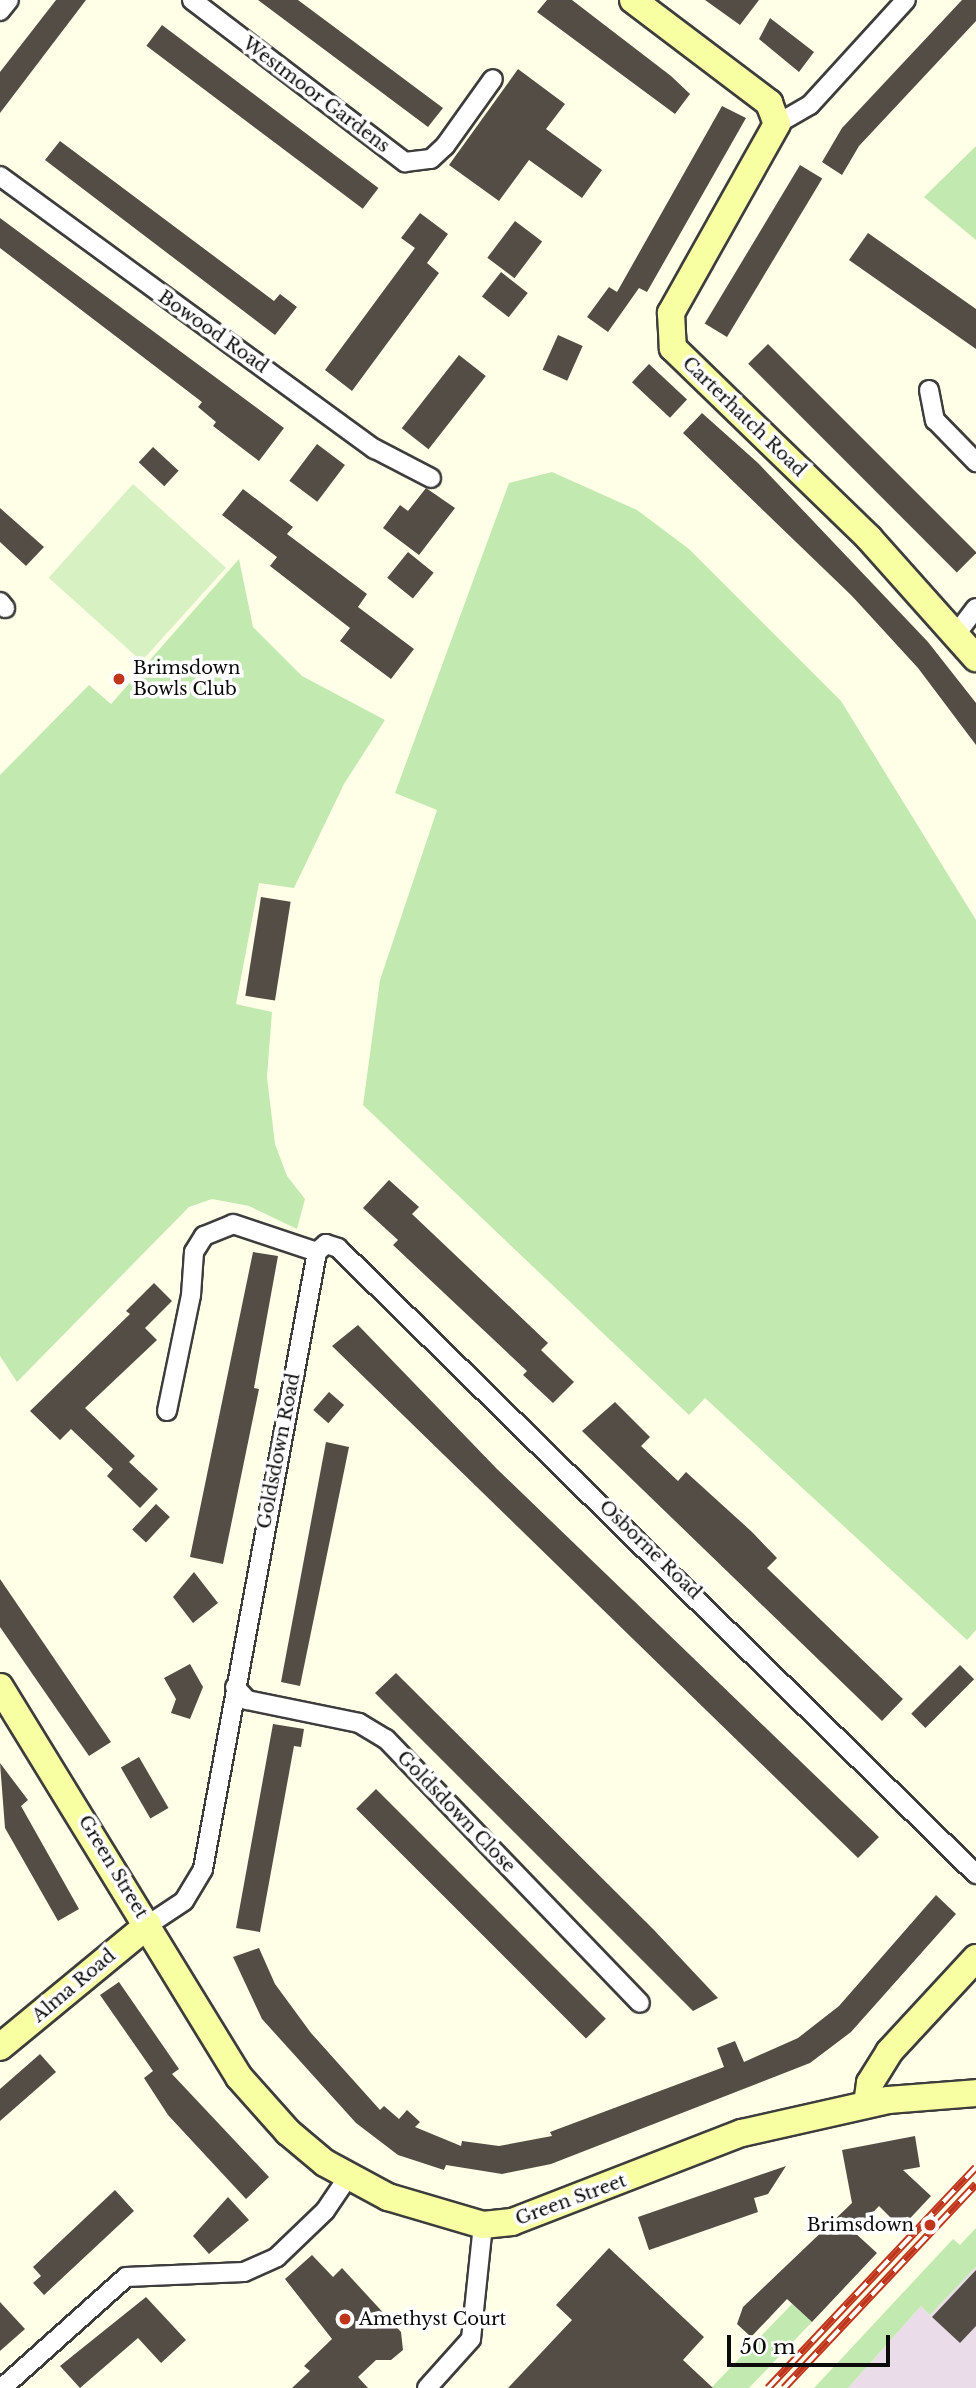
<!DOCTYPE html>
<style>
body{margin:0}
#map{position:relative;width:976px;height:2388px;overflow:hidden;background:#ffffe7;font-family:"Libre Baskerville",serif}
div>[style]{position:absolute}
.industrial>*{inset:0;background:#eadde9}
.green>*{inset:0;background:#c2eab0}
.pitch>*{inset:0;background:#d7f1c2;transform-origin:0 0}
.building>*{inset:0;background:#534d46;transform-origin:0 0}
.roads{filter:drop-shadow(2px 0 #3d3d3d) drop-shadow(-2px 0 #3d3d3d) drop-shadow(0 2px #3d3d3d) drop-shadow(0 -2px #3d3d3d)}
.street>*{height:18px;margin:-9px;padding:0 9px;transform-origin:9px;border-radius:9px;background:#fff}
.secondary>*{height:26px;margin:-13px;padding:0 13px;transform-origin:13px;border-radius:13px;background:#f7ffa2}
.rail>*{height:8px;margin-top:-4px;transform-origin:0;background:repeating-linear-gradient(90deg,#fff 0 16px,#bf361d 0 32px);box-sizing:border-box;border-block:2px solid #bf361d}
.dots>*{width:19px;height:19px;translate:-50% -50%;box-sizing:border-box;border:4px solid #fff;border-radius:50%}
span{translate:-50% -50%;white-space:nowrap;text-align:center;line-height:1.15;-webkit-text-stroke:7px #fff;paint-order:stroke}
.street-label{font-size:18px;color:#0a0a0a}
.poi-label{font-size:18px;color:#0a0a0a}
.left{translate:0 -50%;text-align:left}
.right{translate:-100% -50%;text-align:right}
.scale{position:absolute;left:727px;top:2335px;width:163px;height:32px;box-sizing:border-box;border:4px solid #0a0a0a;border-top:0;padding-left:9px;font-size:21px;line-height:24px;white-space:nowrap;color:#0a0a0a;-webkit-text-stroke:5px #fff;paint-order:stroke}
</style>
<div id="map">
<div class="industrial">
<i style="clip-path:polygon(976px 2267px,976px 2388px,848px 2388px,921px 2306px,930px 2315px)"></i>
</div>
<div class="green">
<i style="clip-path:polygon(976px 146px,976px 240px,924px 197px)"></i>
<i style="clip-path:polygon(552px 472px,637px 510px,689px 549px,841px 701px,976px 920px,976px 1630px,967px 1640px,705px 1398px,689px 1415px,363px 1105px,380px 980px,437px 810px,395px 793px,509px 483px)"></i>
<i style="clip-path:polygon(239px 559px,253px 627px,302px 676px,385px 720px,344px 784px,294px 888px,259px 883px,236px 1004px,272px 1012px,267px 1077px,275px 1144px,287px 1176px,305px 1199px,297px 1229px,249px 1206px,212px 1199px,189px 1207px,17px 1382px,0 1356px,0 775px,89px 685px,111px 704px)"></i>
<i style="clip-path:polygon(976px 2228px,976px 2267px,930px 2315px,921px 2306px,848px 2388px,814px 2388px,953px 2239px,960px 2245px)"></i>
<i style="clip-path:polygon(792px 2304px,812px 2322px,749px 2388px,711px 2388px)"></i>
</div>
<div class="pitch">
<i style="left:133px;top:484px;width:125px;height:126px;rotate:42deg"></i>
</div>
<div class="building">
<i style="clip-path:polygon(56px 0,86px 0,0 113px,0 72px)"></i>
<i style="clip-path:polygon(258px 0,298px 0,443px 108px,428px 127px)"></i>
<i style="clip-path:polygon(547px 0,572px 0,671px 76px,690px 94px,675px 114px,537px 12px)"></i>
<i style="clip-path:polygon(705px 0,759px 0,740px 25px)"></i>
<i style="clip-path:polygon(962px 0,976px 0,976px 21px,859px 146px,842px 175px,822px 162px,842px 128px)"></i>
<i style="clip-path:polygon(770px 18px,814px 52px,799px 72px,759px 39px)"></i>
<i style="left:162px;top:25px;width:271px;height:26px;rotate:37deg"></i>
<i style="clip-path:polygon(518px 69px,565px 104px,546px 129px,602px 170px,582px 198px,529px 160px,499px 201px,449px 165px)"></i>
<i style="clip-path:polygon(722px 106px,746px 118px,647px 292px,639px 288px,608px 332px,587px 317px,609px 287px,617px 292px)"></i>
<i style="clip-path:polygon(60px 141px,274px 301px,280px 294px,297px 307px,275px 335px,45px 160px)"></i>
<i style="left:800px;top:165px;width:26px;height:185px;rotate:31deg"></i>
<i style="clip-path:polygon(420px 213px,448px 234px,427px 263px,439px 273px,352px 391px,325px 370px,415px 248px,401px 238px)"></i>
<i style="clip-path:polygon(0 218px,284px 428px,259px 461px,213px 426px,216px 422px,198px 407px,202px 402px,0 248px)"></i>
<i style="left:515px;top:221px;width:34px;height:46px;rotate:37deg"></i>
<i style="clip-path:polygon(868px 233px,976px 309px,976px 349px,849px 260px)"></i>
<i style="left:501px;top:272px;width:34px;height:31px;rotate:38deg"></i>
<i style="left:558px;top:335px;width:27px;height:38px;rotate:24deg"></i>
<i style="left:768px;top:344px;width:295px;height:28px;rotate:45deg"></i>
<i style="left:459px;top:355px;width:34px;height:93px;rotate:38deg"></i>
<i style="left:649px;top:364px;width:52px;height:25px;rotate:43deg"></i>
<i style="clip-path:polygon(702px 413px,758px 463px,928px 642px,976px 703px,976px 745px,918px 668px,852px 596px,683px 433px)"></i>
<i style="left:317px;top:444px;width:35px;height:46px;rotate:37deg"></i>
<i style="left:153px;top:447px;width:35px;height:21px;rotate:43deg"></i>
<i style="clip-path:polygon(426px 488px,455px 508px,419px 555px,383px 528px,400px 505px,408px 511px)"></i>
<i style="clip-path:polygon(243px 489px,293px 527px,287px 534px,367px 594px,358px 607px,414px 649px,391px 679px,340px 641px,350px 628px,270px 566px,277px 557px,222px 515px)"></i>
<i style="clip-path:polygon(0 508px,44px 547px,26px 566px,0 542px)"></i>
<i style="left:408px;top:552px;width:33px;height:33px;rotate:39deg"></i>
<i style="left:261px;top:897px;width:30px;height:100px;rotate:9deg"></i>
<i style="clip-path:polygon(389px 1180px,419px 1207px,412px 1214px,548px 1343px,541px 1350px,574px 1382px,553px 1403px,523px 1375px,527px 1371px,393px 1245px,398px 1240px,363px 1208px)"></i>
<i style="clip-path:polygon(253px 1252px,278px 1256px,254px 1388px,259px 1389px,223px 1564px,190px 1557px)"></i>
<i style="clip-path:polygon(154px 1283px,172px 1301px,145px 1328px,157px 1340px,85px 1408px,135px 1456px,129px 1462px,158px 1489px,140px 1508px,107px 1476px,113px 1469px,71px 1429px,60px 1440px,30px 1411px,130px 1314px,126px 1311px)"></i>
<i style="clip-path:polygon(358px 1325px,497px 1469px,879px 1837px,858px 1858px,332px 1346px)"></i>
<i style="left:329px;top:1392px;width:20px;height:24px;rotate:41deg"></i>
<i style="clip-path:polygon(615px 1402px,650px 1437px,641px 1446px,678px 1481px,686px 1472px,751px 1531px,777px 1558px,767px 1568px,903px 1699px,882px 1721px,582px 1431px)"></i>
<i style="clip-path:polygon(326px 1442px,349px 1447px,300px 1686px,281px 1682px)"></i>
<i style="left:156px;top:1504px;width:19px;height:35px;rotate:43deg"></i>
<i style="clip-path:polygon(194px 1572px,218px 1603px,193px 1623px,173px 1597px)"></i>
<i style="clip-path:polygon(0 1579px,111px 1742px,89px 1756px,0 1627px)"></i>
<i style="clip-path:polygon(190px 1664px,203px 1687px,190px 1719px,171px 1713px,176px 1699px,164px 1678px)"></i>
<i style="left:960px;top:1665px;width:20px;height:69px;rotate:45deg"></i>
<i style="clip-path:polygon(396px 1673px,654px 1930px,718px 1998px,693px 2011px,375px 1693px)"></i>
<i style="clip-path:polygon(273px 1724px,304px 1729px,301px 1747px,294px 1746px,260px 1932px,236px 1928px)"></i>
<i style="left:139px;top:1757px;width:59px;height:21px;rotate:60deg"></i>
<i style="clip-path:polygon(0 1763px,28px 1800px,21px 1806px,79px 1909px,58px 1921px,5px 1828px)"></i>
<i style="left:376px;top:1789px;width:325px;height:28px;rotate:45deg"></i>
<i style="clip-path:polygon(936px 1895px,956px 1914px,851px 2032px,810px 2063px,551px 2164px,502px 2174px,446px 2165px,444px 2170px,398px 2155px,356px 2123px,262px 2019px,233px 1957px,259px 1948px,275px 1984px,311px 2033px,380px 2110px,384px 2106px,399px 2119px,407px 2110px,420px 2122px,415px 2127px,461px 2146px,462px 2141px,499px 2146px,552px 2136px,550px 2132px,724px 2067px,717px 2048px,735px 2041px,744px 2062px,798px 2038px,839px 2006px)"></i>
<i style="clip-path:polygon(119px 1982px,179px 2069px,172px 2074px,269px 2177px,246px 2199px,168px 2115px,144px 2078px,153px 2071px,100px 1995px)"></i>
<i style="clip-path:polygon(40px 2054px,56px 2072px,0 2121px,0 2089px)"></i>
<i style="clip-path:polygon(915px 2136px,920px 2167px,903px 2170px,931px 2196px,901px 2228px,879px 2206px,854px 2232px,877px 2253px,812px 2322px,787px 2299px,751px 2337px,737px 2324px,743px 2307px,852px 2203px,842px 2150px)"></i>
<i style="clip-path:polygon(786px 2166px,768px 2194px,754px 2198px,758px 2212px,649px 2250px,638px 2217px)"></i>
<i style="clip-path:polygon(115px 2190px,134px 2211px,44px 2295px,33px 2283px,41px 2276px,33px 2267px)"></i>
<i style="clip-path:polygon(228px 2197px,249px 2220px,209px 2254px,193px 2236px)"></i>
<i style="clip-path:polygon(609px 2248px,704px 2337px,683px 2360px,713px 2388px,508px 2388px,572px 2320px,556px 2305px)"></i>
<i style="clip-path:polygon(312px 2255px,333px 2277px,342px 2268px,401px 2332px,403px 2350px,391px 2360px,376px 2360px,358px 2377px,368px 2388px,292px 2388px,310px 2371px,304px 2366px,332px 2339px,285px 2279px)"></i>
<i style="clip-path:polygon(976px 2270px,976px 2326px,960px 2343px,932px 2317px)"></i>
<i style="clip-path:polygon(146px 2297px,186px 2340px,161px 2363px,138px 2338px,80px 2388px,60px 2366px)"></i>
<i style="clip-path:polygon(0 2302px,25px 2329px,0 2351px)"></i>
</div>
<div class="roads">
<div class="street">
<i style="left:192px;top:0;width:268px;rotate:37.3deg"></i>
<i style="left:405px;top:162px;width:26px;rotate:-7deg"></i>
<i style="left:431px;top:159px;width:19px;rotate:-43deg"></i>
<i style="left:445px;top:146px;width:82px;rotate:-54.4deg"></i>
<i style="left:0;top:11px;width:14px;rotate:-51deg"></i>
<i style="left:777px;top:124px;width:38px;rotate:-30deg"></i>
<i style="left:810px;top:105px;width:142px;rotate:-47.6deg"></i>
<i style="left:0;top:176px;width:464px;rotate:36.1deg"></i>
<i style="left:375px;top:449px;width:63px;rotate:27.4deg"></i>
<i style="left:929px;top:390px;width:31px;rotate:79deg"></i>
<i style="left:935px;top:420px;width:59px;rotate:45.7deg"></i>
<i style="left:0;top:602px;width:8px;rotate:50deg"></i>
<i style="left:957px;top:633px;width:31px;rotate:-53deg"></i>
<i style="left:317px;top:1252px;width:12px;rotate:-42deg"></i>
<i style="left:326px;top:1244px;width:13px;rotate:18deg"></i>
<i style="left:338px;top:1248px;width:894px;rotate:44.46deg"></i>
<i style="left:167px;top:1411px;width:118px;rotate:-78.3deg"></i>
<i style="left:191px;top:1295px;width:43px;rotate:-86deg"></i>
<i style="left:194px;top:1252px;width:19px;rotate:-58deg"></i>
<i style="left:204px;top:1236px;width:31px;rotate:-22deg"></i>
<i style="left:233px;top:1224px;width:89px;rotate:18.4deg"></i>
<i style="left:235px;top:1687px;width:18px;rotate:47deg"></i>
<i style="left:247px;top:1700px;width:114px;rotate:11.6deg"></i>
<i style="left:359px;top:1723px;width:31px;rotate:31deg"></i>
<i style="left:386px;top:1739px;width:366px;rotate:46.1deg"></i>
<i style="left:148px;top:1925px;width:43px;rotate:-33.7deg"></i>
<i style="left:184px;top:1901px;width:37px;rotate:-59deg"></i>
<i style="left:203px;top:1869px;width:627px;rotate:-79.53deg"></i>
<i style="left:2px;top:2388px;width:166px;rotate:-41.8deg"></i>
<i style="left:126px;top:2277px;width:118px;rotate:-2.4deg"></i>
<i style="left:244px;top:2272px;width:36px;rotate:-24deg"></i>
<i style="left:277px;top:2257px;width:66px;rotate:-43.8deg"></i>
<i style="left:325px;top:2211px;width:41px;rotate:-55.9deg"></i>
<i style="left:427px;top:2388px;width:66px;rotate:-48.1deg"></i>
<i style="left:471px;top:2339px;width:115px;rotate:-84deg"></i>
</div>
<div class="secondary">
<i style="left:633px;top:0;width:171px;rotate:37.1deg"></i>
<i style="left:769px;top:103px;width:22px;rotate:69deg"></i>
<i style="left:777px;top:124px;width:217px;rotate:119.3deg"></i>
<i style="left:671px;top:313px;width:35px;rotate:87deg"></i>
<i style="left:673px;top:348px;width:273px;rotate:44.1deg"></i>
<i style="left:869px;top:538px;width:161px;rotate:48.3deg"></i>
<i style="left:0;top:1687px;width:457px;rotate:58.5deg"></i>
<i style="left:239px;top:2077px;width:74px;rotate:48.3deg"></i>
<i style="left:288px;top:2132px;width:48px;rotate:40deg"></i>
<i style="left:325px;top:2163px;width:72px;rotate:28.4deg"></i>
<i style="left:388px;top:2197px;width:99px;rotate:16.4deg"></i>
<i style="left:483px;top:2225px;width:29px;rotate:-6deg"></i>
<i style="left:512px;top:2222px;width:247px;rotate:-21.2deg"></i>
<i style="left:742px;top:2133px;width:150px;rotate:-12.7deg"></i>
<i style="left:888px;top:2100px;width:88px;rotate:-4.5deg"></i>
<i style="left:0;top:2047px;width:192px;rotate:-39.5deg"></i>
<i style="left:867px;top:2104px;width:21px;rotate:-82deg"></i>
<i style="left:870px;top:2083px;width:36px;rotate:-58deg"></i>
<i style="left:889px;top:2052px;width:128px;rotate:-47.2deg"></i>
</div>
</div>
<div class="rail">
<i style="left:768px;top:2388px;width:303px;rotate:-46.7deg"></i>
<i style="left:784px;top:2388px;width:280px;rotate:-46.7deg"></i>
</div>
<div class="dots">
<i style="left:119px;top:679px;background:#bf361d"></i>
<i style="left:930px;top:2225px;background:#bf361d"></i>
<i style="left:345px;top:2319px;background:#bf361d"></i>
</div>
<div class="street-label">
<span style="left:316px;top:95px;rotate:37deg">Westmoor Gardens</span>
<span style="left:213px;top:332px;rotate:35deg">Bowood Road</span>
<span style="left:744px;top:417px;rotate:44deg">Carterhatch Road</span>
<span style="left:279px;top:1451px;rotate:-79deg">Goldsdown Road</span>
<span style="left:650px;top:1550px;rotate:44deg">Osborne Road</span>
<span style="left:456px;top:1812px;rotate:46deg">Goldsdown Close</span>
<span style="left:113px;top:1867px;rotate:59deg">Green Street</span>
<span style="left:74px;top:1986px;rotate:-40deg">Alma Road</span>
<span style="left:571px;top:2200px;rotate:-20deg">Green Street</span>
</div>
<div class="poi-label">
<span class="left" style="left:133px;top:679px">Brimsdown<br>Bowls Club</span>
<span class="right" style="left:914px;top:2225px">Brimsdown</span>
<span class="left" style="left:359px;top:2319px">Amethyst Court</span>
</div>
<div class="scale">50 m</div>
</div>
